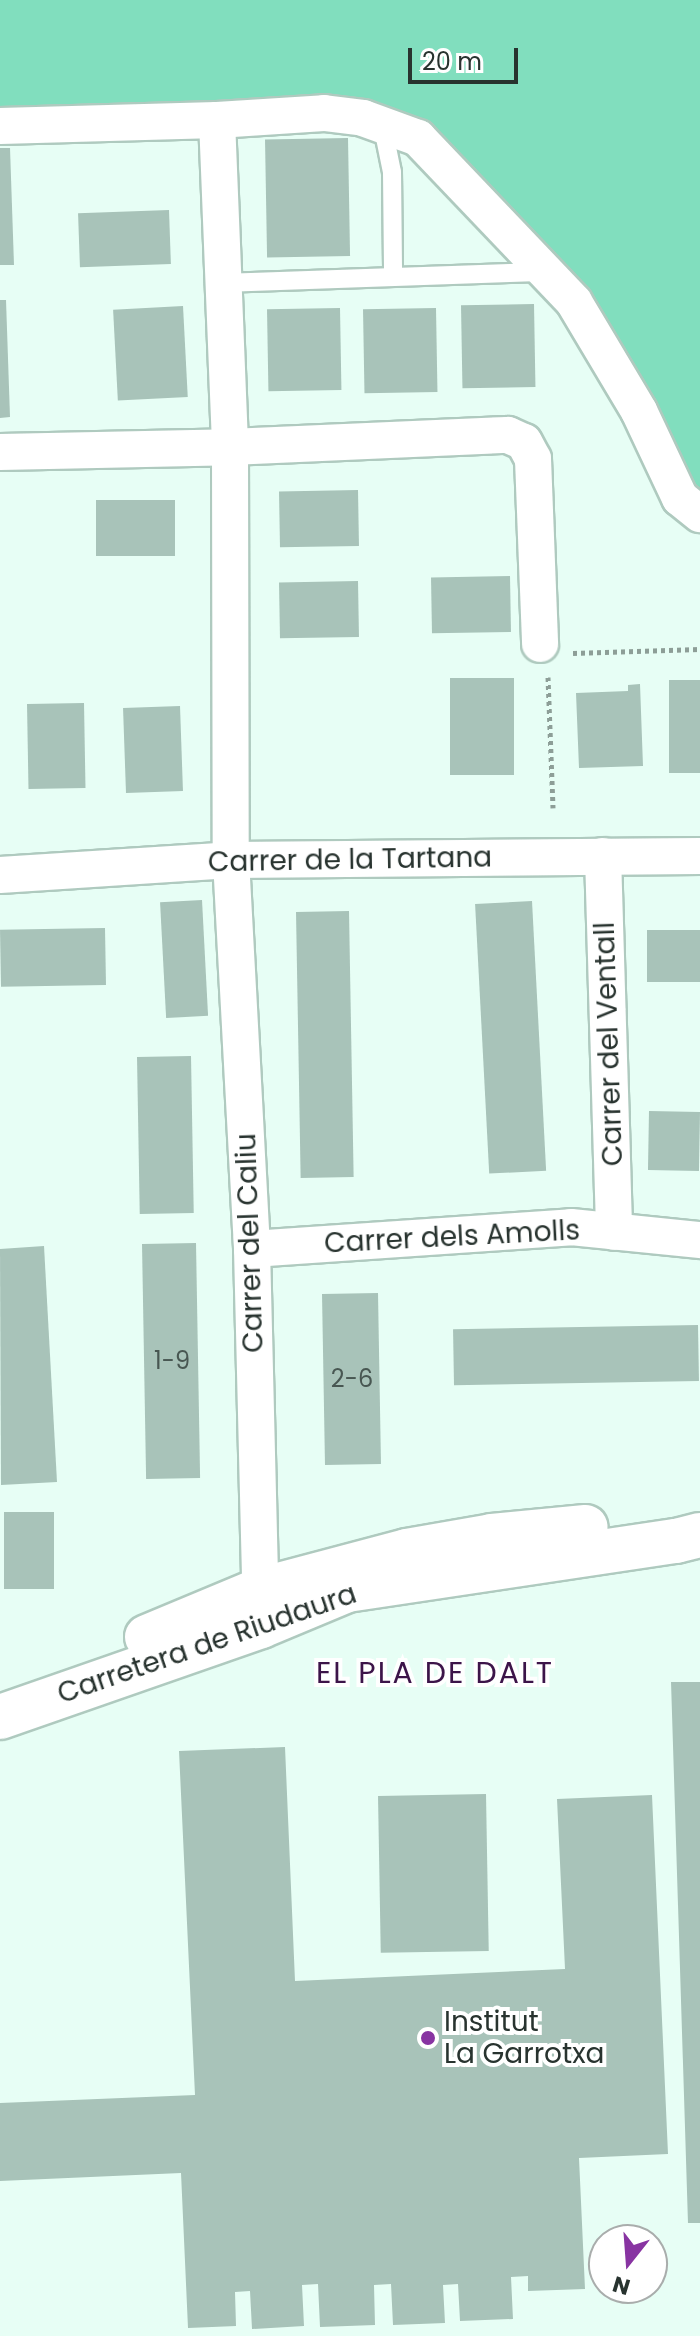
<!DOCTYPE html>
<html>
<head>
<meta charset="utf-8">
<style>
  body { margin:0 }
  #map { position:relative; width:700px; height:2336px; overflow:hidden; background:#e7fef5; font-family:Poppins,sans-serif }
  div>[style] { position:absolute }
  .green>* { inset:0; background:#81debe }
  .building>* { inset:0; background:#a8c3b9; transform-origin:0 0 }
  .path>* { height:5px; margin-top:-2.5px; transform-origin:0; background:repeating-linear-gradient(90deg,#8d9e97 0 4px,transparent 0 8px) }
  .roads { filter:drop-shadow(2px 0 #afcabf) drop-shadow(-2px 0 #afcabf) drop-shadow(0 2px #afcabf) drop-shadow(0 -2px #afcabf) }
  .lane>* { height:18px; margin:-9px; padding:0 9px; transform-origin:9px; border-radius:9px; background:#fff }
  .street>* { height:36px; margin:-18px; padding:0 18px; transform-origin:18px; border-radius:18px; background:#fff }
  .secondary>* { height:44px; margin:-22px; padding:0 22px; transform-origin:22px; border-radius:22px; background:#fff }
  .dots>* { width:22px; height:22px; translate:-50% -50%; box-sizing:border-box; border:4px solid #fff; border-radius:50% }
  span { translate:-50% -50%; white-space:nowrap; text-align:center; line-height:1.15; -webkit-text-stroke:8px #fff; paint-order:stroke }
  .number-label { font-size:24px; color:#485752 }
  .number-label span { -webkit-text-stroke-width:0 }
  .street-label { font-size:28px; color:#28332f }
  .poi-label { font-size:28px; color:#28332f }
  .left { translate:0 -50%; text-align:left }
  .neighbourhood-label { font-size:30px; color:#3c1449; letter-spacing:2px }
  .north { position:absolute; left:588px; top:2224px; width:80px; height:80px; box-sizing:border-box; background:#fff; border:2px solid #a9adac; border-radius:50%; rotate:197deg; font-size:22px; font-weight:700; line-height:32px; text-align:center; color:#28332f }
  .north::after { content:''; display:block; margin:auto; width:28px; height:36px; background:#8834a2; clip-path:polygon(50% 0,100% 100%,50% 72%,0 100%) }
  .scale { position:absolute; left:408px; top:48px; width:110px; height:36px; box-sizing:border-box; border:4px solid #28332f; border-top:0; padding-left:10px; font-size:24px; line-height:28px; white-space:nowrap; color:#28332f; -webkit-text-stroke:6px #fff; paint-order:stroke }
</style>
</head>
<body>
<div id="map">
  <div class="green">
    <div style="clip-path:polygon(0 0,700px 0,700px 504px,578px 301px,386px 119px,301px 97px,0 108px)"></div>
  </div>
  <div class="building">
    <div style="left:348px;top:138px;width:118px;height:83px;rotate:89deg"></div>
    <div style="clip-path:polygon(0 148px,10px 148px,14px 265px,0 265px)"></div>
    <div style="left:169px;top:210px;width:54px;height:91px;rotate:88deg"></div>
    <div style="clip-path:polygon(0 300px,6px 300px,10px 417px,0 418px)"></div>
    <div style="left:534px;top:304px;width:83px;height:73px;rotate:89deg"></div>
    <div style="left:183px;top:306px;width:91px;height:70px;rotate:87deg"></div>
    <div style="left:340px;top:308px;width:82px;height:73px;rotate:89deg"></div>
    <div style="left:436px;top:308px;width:84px;height:73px;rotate:89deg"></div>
    <div style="left:358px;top:490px;width:56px;height:79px;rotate:89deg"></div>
    <div style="left:96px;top:500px;width:79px;height:56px"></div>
    <div style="left:510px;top:576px;width:56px;height:79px;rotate:89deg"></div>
    <div style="left:358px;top:581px;width:56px;height:79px;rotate:89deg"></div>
    <div style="left:450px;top:678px;width:64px;height:97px"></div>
    <div style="left:669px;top:680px;width:31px;height:93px"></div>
    <div style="clip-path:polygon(640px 684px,643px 766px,579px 768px,576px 693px,628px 691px,628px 685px)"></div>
    <div style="left:84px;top:703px;width:85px;height:57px;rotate:89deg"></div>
    <div style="left:180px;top:706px;width:85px;height:57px;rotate:88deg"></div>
    <div style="left:202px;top:900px;width:116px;height:42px;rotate:87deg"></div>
    <div style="left:532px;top:901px;width:270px;height:57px;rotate:87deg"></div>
    <div style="left:349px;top:911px;width:266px;height:53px;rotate:89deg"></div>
    <div style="left:105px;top:928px;width:57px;height:105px;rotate:89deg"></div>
    <div style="left:647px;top:930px;width:53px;height:52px"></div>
    <div style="left:191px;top:1056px;width:157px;height:54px;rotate:89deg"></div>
    <div style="left:649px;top:1111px;width:51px;height:59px;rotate:1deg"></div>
    <div style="left:196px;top:1243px;width:235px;height:54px;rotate:89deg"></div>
    <div style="clip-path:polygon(44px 1246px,57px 1482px,1px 1485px,0 1249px)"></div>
    <div style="left:378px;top:1293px;width:171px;height:56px;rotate:89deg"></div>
    <div style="left:698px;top:1325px;width:56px;height:245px;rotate:89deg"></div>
    <div style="left:4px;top:1512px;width:50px;height:77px"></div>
    <div style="clip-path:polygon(671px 1682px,700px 1682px,700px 2223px,688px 2223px)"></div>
    <div style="clip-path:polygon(285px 1747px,295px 1981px,565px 1969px,557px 1799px,652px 1795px,668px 2154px,579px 2158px,585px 2289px,528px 2291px,528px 2276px,511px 2277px,513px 2319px,460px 2321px,458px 2284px,443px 2285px,445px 2323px,393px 2325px,391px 2284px,374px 2285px,375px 2325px,320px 2327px,318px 2284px,302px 2285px,304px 2326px,252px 2329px,250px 2291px,235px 2292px,236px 2326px,188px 2328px,181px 2173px,0 2181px,0 2103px,195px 2095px,179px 1751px)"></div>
    <div style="left:486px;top:1794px;width:157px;height:108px;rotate:89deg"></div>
  </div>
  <div class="path">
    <div style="left:573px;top:653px;width:127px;rotate:-1.8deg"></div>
    <div style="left:548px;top:677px;width:131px;rotate:87.8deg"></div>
  </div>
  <div class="roads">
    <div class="lane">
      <div style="left:382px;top:123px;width:50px;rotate:78.5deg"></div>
      <div style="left:392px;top:172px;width:102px;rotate:89.4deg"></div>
      <div style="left:224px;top:283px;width:320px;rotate:-2deg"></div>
    </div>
    <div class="street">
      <div style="left:217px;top:120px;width:107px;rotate:-3.7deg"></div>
      <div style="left:324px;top:113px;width:39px;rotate:7deg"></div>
      <div style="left:363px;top:118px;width:59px;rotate:20deg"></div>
      <div style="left:418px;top:138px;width:226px;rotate:46.4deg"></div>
      <div style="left:574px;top:302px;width:127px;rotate:59.2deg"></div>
      <div style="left:639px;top:411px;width:96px;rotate:64.8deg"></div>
      <div style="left:680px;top:498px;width:26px;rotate:39deg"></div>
      <div style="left:0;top:126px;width:217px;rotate:-1.6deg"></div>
      <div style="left:217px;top:120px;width:327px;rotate:87.7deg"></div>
      <div style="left:230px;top:447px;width:413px;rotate:89.9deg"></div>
      <div style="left:231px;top:860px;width:390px;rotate:86.9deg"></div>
      <div style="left:252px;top:1249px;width:368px;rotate:88.6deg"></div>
      <div style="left:0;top:452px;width:230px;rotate:-1.2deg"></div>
      <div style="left:230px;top:447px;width:278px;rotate:-2.5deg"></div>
      <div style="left:508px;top:435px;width:17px;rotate:24deg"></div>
      <div style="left:524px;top:442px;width:19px;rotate:62deg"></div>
      <div style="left:533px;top:459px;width:185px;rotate:87.8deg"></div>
      <div style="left:603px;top:856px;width:376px;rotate:88.3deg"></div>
      <div style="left:0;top:875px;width:231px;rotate:-3.7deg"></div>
      <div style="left:231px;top:860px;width:469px;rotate:-0.5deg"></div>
      <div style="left:252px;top:1249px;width:320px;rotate:-3.9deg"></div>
      <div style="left:571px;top:1227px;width:130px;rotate:5.8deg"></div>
    </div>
    <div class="secondary">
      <div style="left:147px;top:1637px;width:122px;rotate:-22.6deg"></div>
      <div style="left:260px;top:1590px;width:152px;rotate:-14.9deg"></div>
      <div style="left:407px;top:1551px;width:86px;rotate:-10deg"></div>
      <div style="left:492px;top:1536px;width:94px;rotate:-5.5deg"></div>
      <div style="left:0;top:1717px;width:276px;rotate:-19.2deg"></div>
      <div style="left:261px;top:1626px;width:93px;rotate:-22.7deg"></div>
      <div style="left:347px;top:1590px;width:333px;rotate:-8.5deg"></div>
      <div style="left:676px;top:1541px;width:25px;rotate:-14deg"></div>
    </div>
  </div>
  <div class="dots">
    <div style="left:428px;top:2038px;background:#8834a2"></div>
  </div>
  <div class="number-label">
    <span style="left:172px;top:1361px">1-9</span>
    <span style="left:352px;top:1379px">2-6</span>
  </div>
  <div class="street-label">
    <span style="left:350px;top:860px;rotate:-1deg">Carrer de la Tartana</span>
    <span style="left:609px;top:1044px;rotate:-92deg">Carrer del Ventall</span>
    <span style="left:452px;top:1237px;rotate:-3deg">Carrer dels Amolls</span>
    <span style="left:250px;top:1243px;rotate:-92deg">Carrer del Caliu</span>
    <span style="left:207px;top:1644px;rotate:-19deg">Carretera de Riudaura</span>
  </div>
  <div class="poi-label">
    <span class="left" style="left:444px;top:2038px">Institut<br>La Garrotxa</span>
  </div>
  <div class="neighbourhood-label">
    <span style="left:435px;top:1673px">EL PLA DE DALT</span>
  </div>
  <div class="north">N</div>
  <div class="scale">20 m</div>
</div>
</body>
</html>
